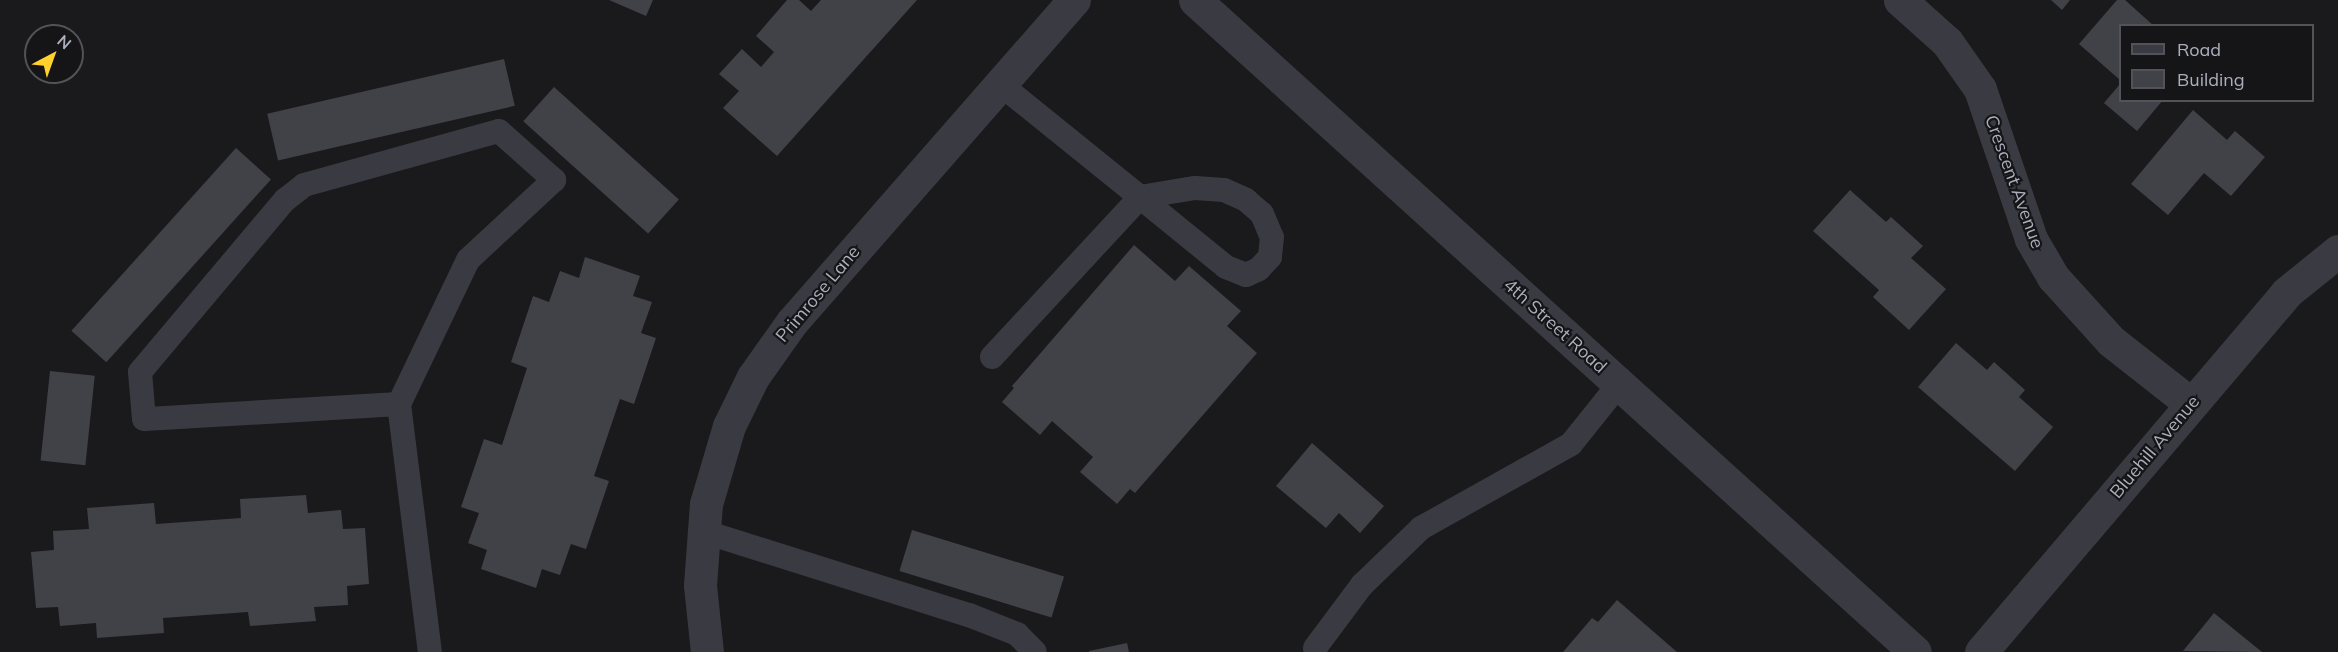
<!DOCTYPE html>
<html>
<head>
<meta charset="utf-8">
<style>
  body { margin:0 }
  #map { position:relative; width:2338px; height:652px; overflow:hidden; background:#1a1a1c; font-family:Mulish,sans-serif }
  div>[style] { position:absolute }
  .building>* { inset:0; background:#414247; transform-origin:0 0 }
  .service>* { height:24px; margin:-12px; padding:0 12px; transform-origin:12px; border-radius:12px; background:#3a3b42 }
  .minor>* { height:33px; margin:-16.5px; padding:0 16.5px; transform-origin:16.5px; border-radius:16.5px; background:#3a3b42 }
  .tertiary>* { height:33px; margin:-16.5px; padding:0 16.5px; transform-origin:16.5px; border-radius:16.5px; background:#3a3b42 }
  span { translate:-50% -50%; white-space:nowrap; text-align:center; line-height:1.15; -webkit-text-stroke:4.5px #151517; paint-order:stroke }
  .street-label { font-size:18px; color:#abafbd }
  .legend { position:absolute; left:2119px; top:24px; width:195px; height:78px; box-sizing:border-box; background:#151517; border:2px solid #515359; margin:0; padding:8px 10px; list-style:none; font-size:18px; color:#abafbd }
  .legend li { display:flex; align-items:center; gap:12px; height:30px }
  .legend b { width:30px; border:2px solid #515359 }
  .north { position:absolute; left:24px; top:24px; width:60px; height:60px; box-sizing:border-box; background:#151517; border:2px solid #515359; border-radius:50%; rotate:41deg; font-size:16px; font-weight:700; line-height:24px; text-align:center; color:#abafbd }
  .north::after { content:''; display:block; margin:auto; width:21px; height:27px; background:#ffd12f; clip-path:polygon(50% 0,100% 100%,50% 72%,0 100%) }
</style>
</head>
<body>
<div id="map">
  <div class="building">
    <div style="clip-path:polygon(609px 0,653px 0,646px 16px)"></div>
    <div style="clip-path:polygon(787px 0,799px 0,811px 11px,821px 0,917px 0,777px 156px,723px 108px,739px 91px,719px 74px,742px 49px,761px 67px,774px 52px,756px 36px)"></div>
    <div style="clip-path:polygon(2051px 0,2070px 0,2062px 10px)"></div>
    <div style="clip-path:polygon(2117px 0,2125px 0,2154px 26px,2120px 26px,2120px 80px,2079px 44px)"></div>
    <div style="left:504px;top:59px;width:48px;height:243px;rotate:77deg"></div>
    <div style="clip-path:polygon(2120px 84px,2120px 100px,2163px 100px,2137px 131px,2104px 103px)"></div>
    <div style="left:554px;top:87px;width:168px;height:46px;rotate:42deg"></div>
    <div style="clip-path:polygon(2193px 110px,2227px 140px,2235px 131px,2265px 157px,2231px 196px,2204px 173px,2168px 215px,2131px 184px)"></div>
    <div style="left:236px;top:148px;width:47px;height:246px;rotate:42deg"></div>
    <div style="clip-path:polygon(1850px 190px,1886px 222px,1891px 217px,1923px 246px,1911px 258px,1946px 289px,1909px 330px,1873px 297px,1879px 290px,1813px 231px)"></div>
    <div style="clip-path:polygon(1134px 245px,1175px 281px,1189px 266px,1241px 311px,1227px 326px,1257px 353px,1135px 493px,1130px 489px,1117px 504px,1080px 472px,1093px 457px,1052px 421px,1040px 435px,1002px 402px,1014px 388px,1012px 386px)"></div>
    <div style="clip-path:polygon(585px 257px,640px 276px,633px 296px,652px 302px,641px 333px,656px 338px,634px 404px,620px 399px,594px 476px,609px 481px,586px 549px,571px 544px,560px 575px,542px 569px,536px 588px,481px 569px,487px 550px,468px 543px,479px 513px,461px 507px,484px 439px,502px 445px,527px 368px,511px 362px,533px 296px,549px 302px,560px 271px,579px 278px)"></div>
    <div style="clip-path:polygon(1956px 343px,1987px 370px,1994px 362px,2025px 390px,2019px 397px,2053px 427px,2015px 471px,1918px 387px)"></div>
    <div style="left:50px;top:371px;width:45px;height:90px;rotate:6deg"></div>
    <div style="clip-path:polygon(1312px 443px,1384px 506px,1360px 533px,1339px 513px,1326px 528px,1276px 486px)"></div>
    <div style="clip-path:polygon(306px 495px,308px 513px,341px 510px,343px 529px,365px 528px,369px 584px,347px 586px,348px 605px,314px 607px,316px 621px,250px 626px,248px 612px,163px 618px,164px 633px,97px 638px,96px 623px,60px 626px,58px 607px,36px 608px,31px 552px,54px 550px,53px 531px,89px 529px,87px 508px,154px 503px,156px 524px,241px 518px,240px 499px)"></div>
    <div style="left:912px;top:530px;width:159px;height:43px;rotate:17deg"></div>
    <div style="clip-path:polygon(1617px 600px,1677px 652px,1563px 652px,1592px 618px,1598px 622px)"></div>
    <div style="clip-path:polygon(2214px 613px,2262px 652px,2183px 651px)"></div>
    <div style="clip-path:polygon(1127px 643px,1129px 652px,1089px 652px,1089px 651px)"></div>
  </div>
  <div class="service">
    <div style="left:992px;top:357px;width:218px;rotate:-47.2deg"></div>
    <div style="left:1140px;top:197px;width:56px;rotate:-9.3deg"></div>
    <div style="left:1195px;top:188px;width:29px;rotate:4deg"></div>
    <div style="left:1224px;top:190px;width:24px;rotate:24deg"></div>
    <div style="left:1246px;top:200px;width:21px;rotate:41deg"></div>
    <div style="left:1262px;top:214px;width:25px;rotate:67deg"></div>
    <div style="left:1272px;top:237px;width:20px;rotate:96deg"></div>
    <div style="left:1270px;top:257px;width:16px;rotate:133deg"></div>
    <div style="left:1259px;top:269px;width:14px;rotate:155deg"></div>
    <div style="left:1246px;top:275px;width:22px;rotate:-158deg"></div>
    <div style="left:1226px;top:267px;width:111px;rotate:-140.9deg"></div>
    <div style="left:1140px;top:197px;width:180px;rotate:-141.1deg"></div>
    <div style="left:399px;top:404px;width:255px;rotate:176.6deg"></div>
    <div style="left:144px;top:419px;width:47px;rotate:-94.9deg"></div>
    <div style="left:140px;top:372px;width:225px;rotate:-49.9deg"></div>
    <div style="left:285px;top:200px;width:24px;rotate:-38deg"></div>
    <div style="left:304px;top:185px;width:202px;rotate:-15.5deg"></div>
    <div style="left:499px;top:131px;width:74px;rotate:41.7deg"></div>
    <div style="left:554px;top:180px;width:117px;rotate:137.1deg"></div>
    <div style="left:468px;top:260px;width:160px;rotate:115.6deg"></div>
    <div style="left:399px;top:404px;width:250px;rotate:82.9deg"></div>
    <div style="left:702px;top:531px;width:280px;rotate:17.5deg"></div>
    <div style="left:969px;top:615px;width:52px;rotate:21.6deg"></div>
    <div style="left:1017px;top:634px;width:25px;rotate:45deg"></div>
    <div style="left:1315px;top:648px;width:79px;rotate:-53.3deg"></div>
    <div style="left:1362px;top:585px;width:82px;rotate:-44deg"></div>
    <div style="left:1421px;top:528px;width:172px;rotate:-29.2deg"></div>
    <div style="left:1571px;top:444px;width:77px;rotate:-51.3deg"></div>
  </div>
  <div class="minor">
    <div style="left:1900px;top:0;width:63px;rotate:41.8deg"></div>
    <div style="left:1947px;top:42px;width:57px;rotate:54.9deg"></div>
    <div style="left:1980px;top:89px;width:158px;rotate:71.2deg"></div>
    <div style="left:2031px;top:239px;width:44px;rotate:59.9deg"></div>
    <div style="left:2053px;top:277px;width:86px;rotate:47.8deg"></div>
    <div style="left:2111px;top:341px;width:102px;rotate:38.2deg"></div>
    <div style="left:707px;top:652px;width:67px;rotate:-96deg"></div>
    <div style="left:700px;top:585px;width:81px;rotate:-85.8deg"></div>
    <div style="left:706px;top:504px;width:81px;rotate:-73.6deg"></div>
    <div style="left:729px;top:426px;width:55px;rotate:-63.9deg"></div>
    <div style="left:753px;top:377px;width:67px;rotate:-54.7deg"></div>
    <div style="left:792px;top:322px;width:428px;rotate:-48.8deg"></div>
    <div style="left:1981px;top:652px;width:471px;rotate:-49.6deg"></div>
    <div style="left:2286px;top:293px;width:67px;rotate:-38.9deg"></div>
  </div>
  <div class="tertiary">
    <div style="left:1195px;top:0;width:971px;rotate:42.16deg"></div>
  </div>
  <div class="street-label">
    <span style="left:2014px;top:182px;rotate:70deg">Crescent Avenue</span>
    <span style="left:818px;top:294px;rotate:-50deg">Primrose Lane</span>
    <span style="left:1555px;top:326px;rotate:42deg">4th Street Road</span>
    <span style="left:2155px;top:447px;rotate:-50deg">Bluehill Avenue</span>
  </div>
  <ul class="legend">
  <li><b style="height:8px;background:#3a3b42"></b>Road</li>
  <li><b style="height:16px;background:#414247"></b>Building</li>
  </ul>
  <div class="north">N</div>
</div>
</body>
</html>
